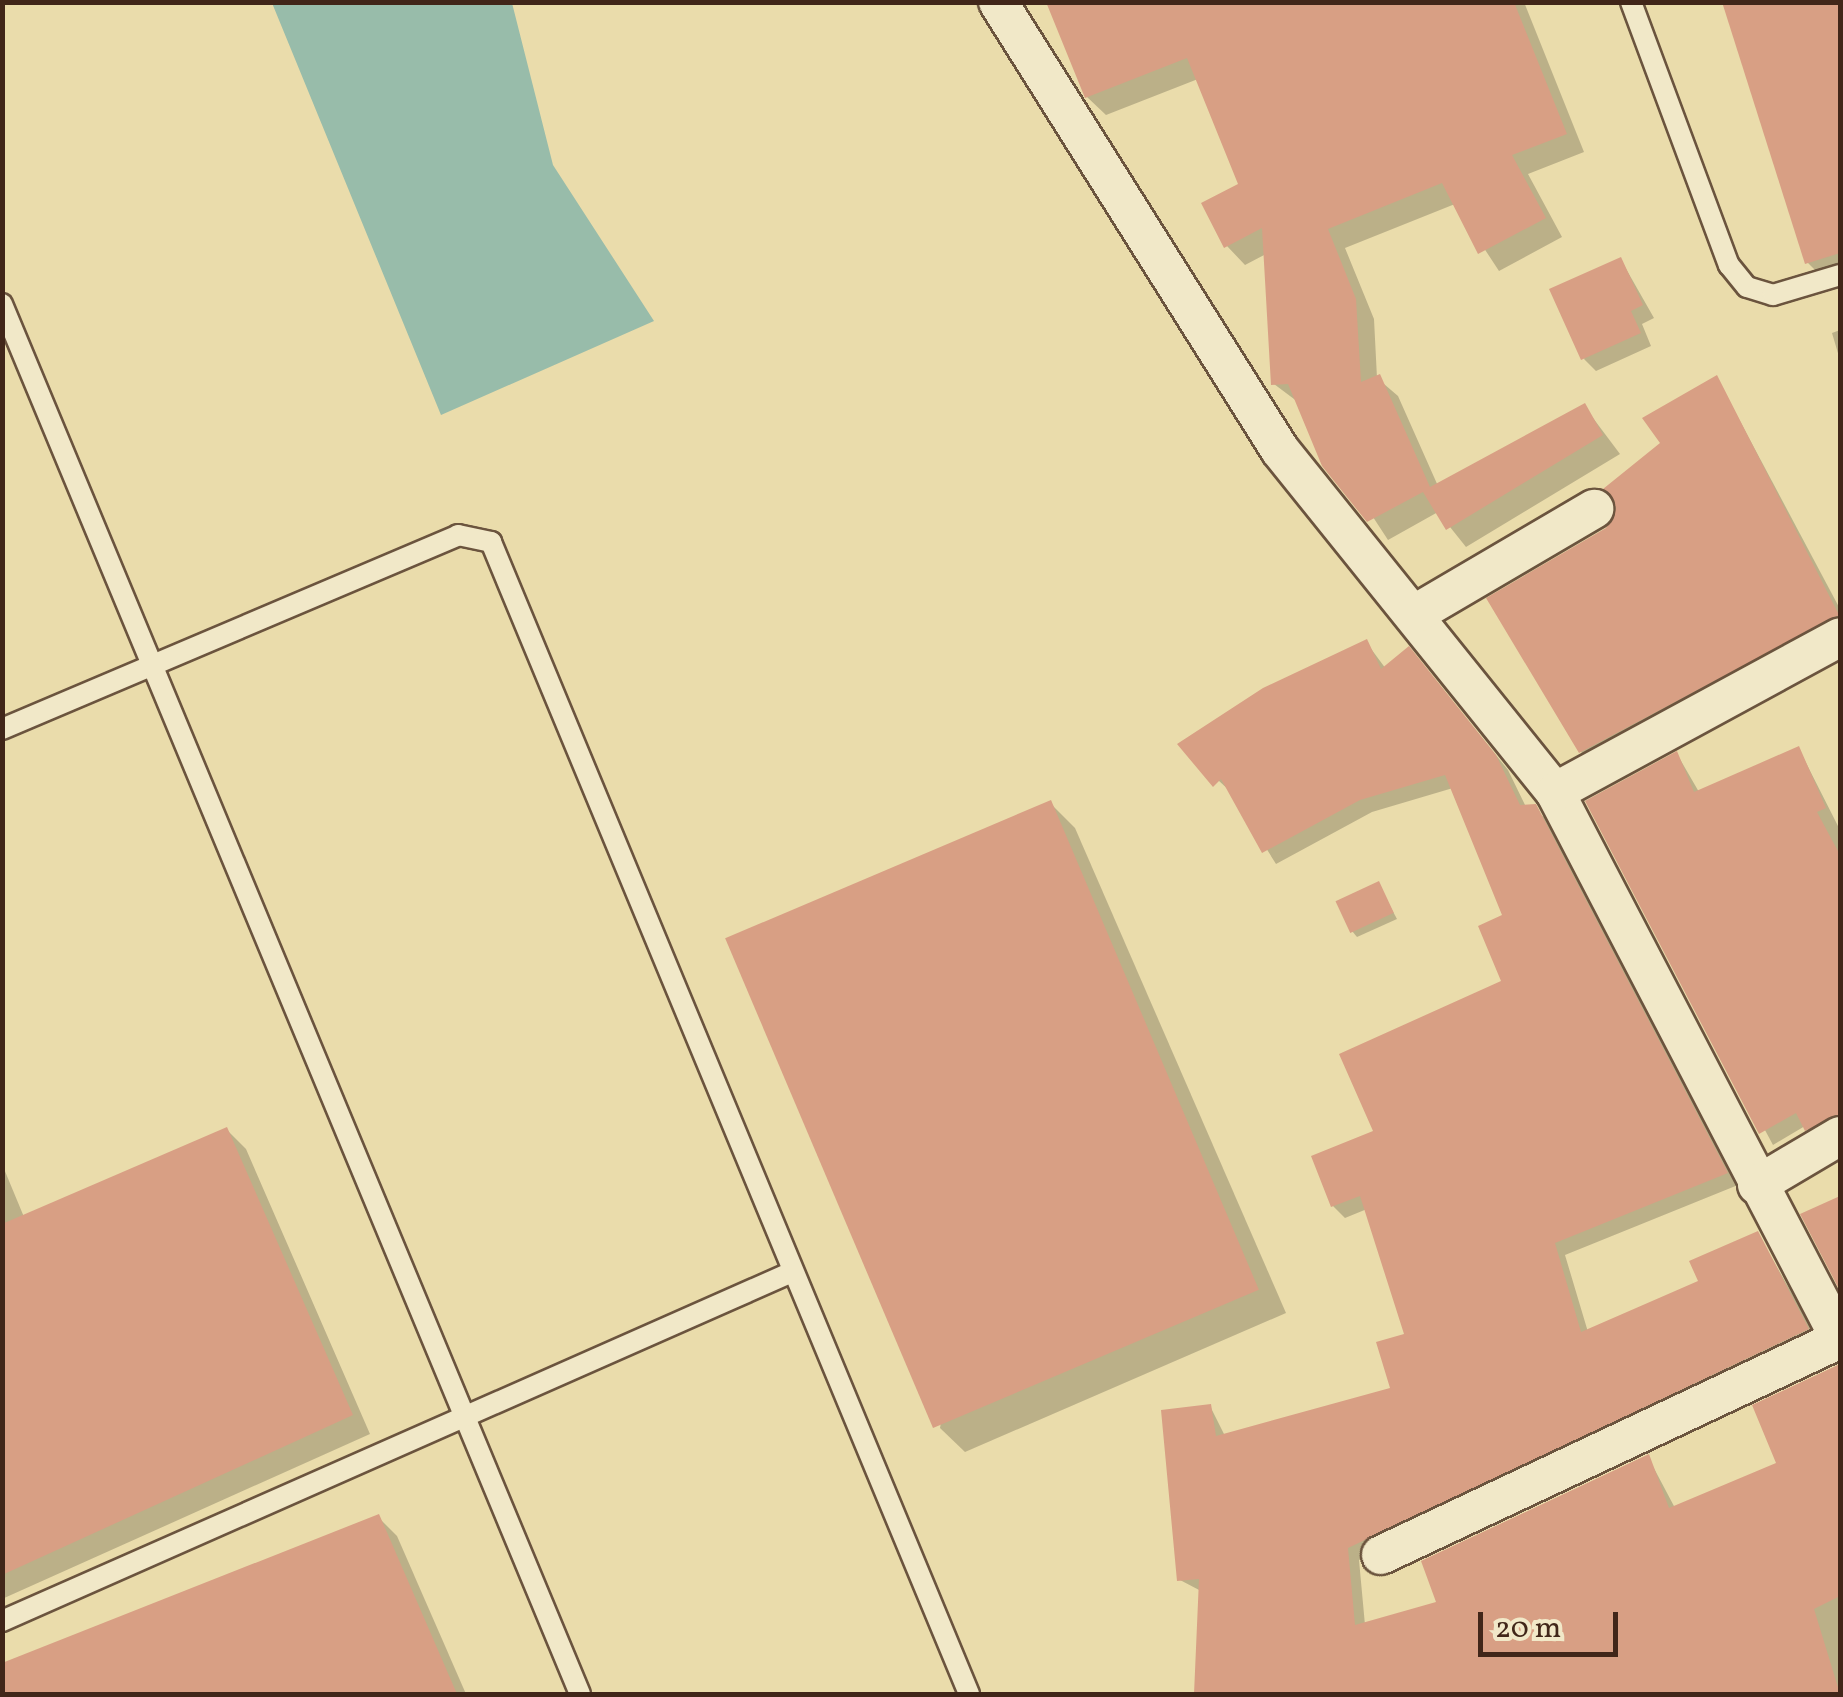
<!DOCTYPE html>
<html>
<head>
<meta charset="utf-8">
<style>
  body { margin:0 }
  #map { position:relative; width:1843px; height:1697px; overflow:hidden; background:#eadcab; font-family:Vollkorn,serif }
  div>[style] { position:absolute }
  .water>* { inset:0; background:#98bcaa }
  .shadow>* { inset:0; background:#0003 }
  .building>* { inset:0; background:#d89f84; transform-origin:0 0 }
  .roads { filter:drop-shadow(2px 0 #6b543e) drop-shadow(-2px 0 #6b543e) drop-shadow(0 2px #6b543e) drop-shadow(0 -2px #6b543e) }
  .service>* { height:20px; margin:-10px; padding:0 10px; transform-origin:10px; border-radius:10px; background:#f1e8c8 }
  .minor>* { height:38px; margin:-19px; padding:0 19px; transform-origin:19px; border-radius:19px; background:#f1e8c8 }
  span { translate:-50% -50%; white-space:nowrap; text-align:center; line-height:1.15; -webkit-text-stroke:9px #f1e8c8; paint-order:stroke }
  .frame { position:absolute; inset:0; border:5px solid #412619; pointer-events:none }
  .scale { position:absolute; left:1478px; top:1612px; width:140px; height:45px; box-sizing:border-box; border:5px solid #412619; border-top:0; padding-left:12px; font-size:30px; line-height:35px; white-space:nowrap; color:#412619; -webkit-text-stroke:8px #f1e8c8; paint-order:stroke }
</style>
</head>
<body>
<div id="map">
  <div class="water">
    <div style="clip-path:polygon(272px 3px,512px 3px,553px 165px,654px 321px,441px 415px)"></div>
  </div>
  <div class="shadow">
    <div style="clip-path:polygon(1048px 2px,1524px 2px,1584px 152px,1528px 174px,1562px 237px,1499px 271px,1455px 204px,1345px 248px,1374px 319px,1377px 378px,1398px 396px,1438px 486px,1584px 406px,1620px 454px,1466px 547px,1438px 512px,1388px 540px,1298px 402px,1274px 384px,1266px 254px,1245px 265px,1227px 246px,1241px 185px,1198px 79px,1106px 115px,1087px 97px)"></div>
    <div style="clip-path:polygon(1726px 2px,1840px 2px,1840px 280px,1829px 284px,1808px 263px)"></div>
    <div style="clip-path:polygon(1621px 260px,1654px 318px,1642px 324px,1651px 346px,1596px 371px,1584px 359px)"></div>
    <div style="clip-path:polygon(1840px 330px,1840px 360px,1832px 333px)"></div>
    <div style="clip-path:polygon(1717px 378px,1840px 609px,1840px 634px,1594px 765px,1581px 752px,1616px 498px)"></div>
    <div style="clip-path:polygon(1366px 642px,1386px 669px,1421px 662px,1508px 770px,1526px 807px,1548px 819px,1738px 1185px,1565px 1255px,1588px 1332px,1701px 1283px,1758px 1234px,1819px 1341px,1359px 1560px,1365px 1625px,1439px 1604px,1648px 1457px,1675px 1508px,1779px 1464px,1756px 1406px,1840px 1366px,1840px 1694px,1199px 1694px,1201px 1591px,1180px 1580px,1210px 1406px,1225px 1436px,1393px 1389px,1407px 1335px,1367px 1209px,1345px 1218px,1333px 1206px,1376px 1132px,1505px 982px,1506px 917px,1453px 788px,1372px 812px,1276px 864px,1231px 792px,1180px 745px)"></div>
    <div style="clip-path:polygon(1799px 749px,1840px 830px,1840px 1130px,1819px 1141px,1805px 1126px,1773px 1145px,1589px 802px,1677px 754px,1699px 792px)"></div>
    <div style="clip-path:polygon(1050px 803px,1075px 828px,1286px 1313px,965px 1452px,940px 1428px)"></div>
    <div style="clip-path:polygon(1378px 884px,1397px 919px,1357px 937px,1352px 931px)"></div>
    <div style="clip-path:polygon(227px 1130px,246px 1149px,370px 1434px,2px 1599px,2px 1164px,24px 1217px)"></div>
    <div style="clip-path:polygon(378px 1517px,397px 1536px,466px 1694px,2px 1694px,2px 1667px)"></div>
  </div>
  <div class="building">
    <div style="clip-path:polygon(1046px 2px,1514px 2px,1567px 134px,1512px 155px,1546px 218px,1478px 254px,1442px 183px,1328px 229px,1356px 299px,1361px 382px,1380px 374px,1430px 487px,1585px 403px,1603px 435px,1446px 530px,1423px 492px,1367px 522px,1322px 466px,1288px 384px,1271px 385px,1262px 228px,1224px 248px,1201px 203px,1238px 184px,1187px 58px,1085px 98px)"></div>
    <div style="clip-path:polygon(1722px 2px,1840px 2px,1840px 253px,1805px 264px)"></div>
    <div style="clip-path:polygon(1621px 257px,1643px 305px,1631px 311px,1641px 333px,1581px 360px,1549px 289px)"></div>
    <div style="clip-path:polygon(1717px 375px,1839px 615px,1579px 753px,1486px 598px,1606px 528px,1616px 508px,1603px 489px,1660px 443px,1642px 418px)"></div>
    <div style="clip-path:polygon(1367px 639px,1381px 669px,1409px 646px,1496px 755px,1520px 805px,1536px 804px,1728px 1173px,1555px 1243px,1581px 1332px,1698px 1281px,1689px 1261px,1758px 1231px,1809px 1329px,1348px 1548px,1355px 1625px,1436px 1602px,1421px 1561px,1649px 1454px,1669px 1508px,1776px 1463px,1752px 1405px,1840px 1364px,1840px 1596px,1814px 1609px,1840px 1694px,1194px 1694px,1199px 1579px,1177px 1581px,1161px 1410px,1211px 1404px,1216px 1436px,1390px 1388px,1376px 1342px,1404px 1334px,1360px 1196px,1331px 1207px,1311px 1156px,1373px 1131px,1339px 1054px,1501px 981px,1478px 926px,1502px 915px,1445px 775px,1360px 800px,1262px 853px,1221px 779px,1213px 787px,1177px 744px,1263px 688px)"></div>
    <div style="clip-path:polygon(1799px 746px,1826px 808px,1817px 812px,1840px 855px,1840px 1114px,1805px 1131px,1796px 1113px,1759px 1134px,1585px 801px,1677px 751px,1694px 792px)"></div>
    <div style="left:1051px;top:800px;width:532px;height:354px;rotate:67deg"></div>
    <div style="left:1379px;top:881px;width:35px;height:48px;rotate:65deg"></div>
    <div style="clip-path:polygon(227px 1127px,353px 1415px,2px 1575px,2px 1224px)"></div>
    <div style="clip-path:polygon(1840px 1196px,1840px 1291px,1800px 1214px)"></div>
    <div style="clip-path:polygon(379px 1514px,457px 1694px,2px 1694px,2px 1663px)"></div>
  </div>
  <div class="roads">
    <div class="service">
      <div style="left:1631px;top:2px;width:281px;rotate:69.6deg"></div>
      <div style="left:1729px;top:265px;width:28px;rotate:51deg"></div>
      <div style="left:1747px;top:287px;width:27px;rotate:17deg"></div>
      <div style="left:1773px;top:295px;width:70px;rotate:-16.6deg"></div>
      <div style="left:2px;top:304px;width:1505px;rotate:67.42deg"></div>
      <div style="left:2px;top:729px;width:496px;rotate:-23deg"></div>
      <div style="left:458px;top:535px;width:34px;rotate:12deg"></div>
      <div style="left:491px;top:542px;width:1247px;rotate:67.46deg"></div>
      <div style="left:2px;top:1621px;width:864px;rotate:-23.83deg"></div>
    </div>
    <div class="minor">
      <div style="left:998px;top:2px;width:529px;rotate:57.81deg"></div>
      <div style="left:1280px;top:450px;width:439px;rotate:51.2deg"></div>
      <div style="left:1555px;top:792px;width:617px;rotate:62.48deg"></div>
      <div style="left:1415px;top:614px;width:208px;rotate:-30.4deg"></div>
      <div style="left:1555px;top:792px;width:324px;rotate:-28.5deg"></div>
      <div style="left:1757px;top:1185px;width:96px;rotate:-30.6deg"></div>
      <div style="left:1381px;top:1555px;width:507px;rotate:-25.2deg"></div>
    </div>
  </div>
  <div class="frame"></div>
  <div class="scale">20 m</div>
</div>
</body>
</html>
